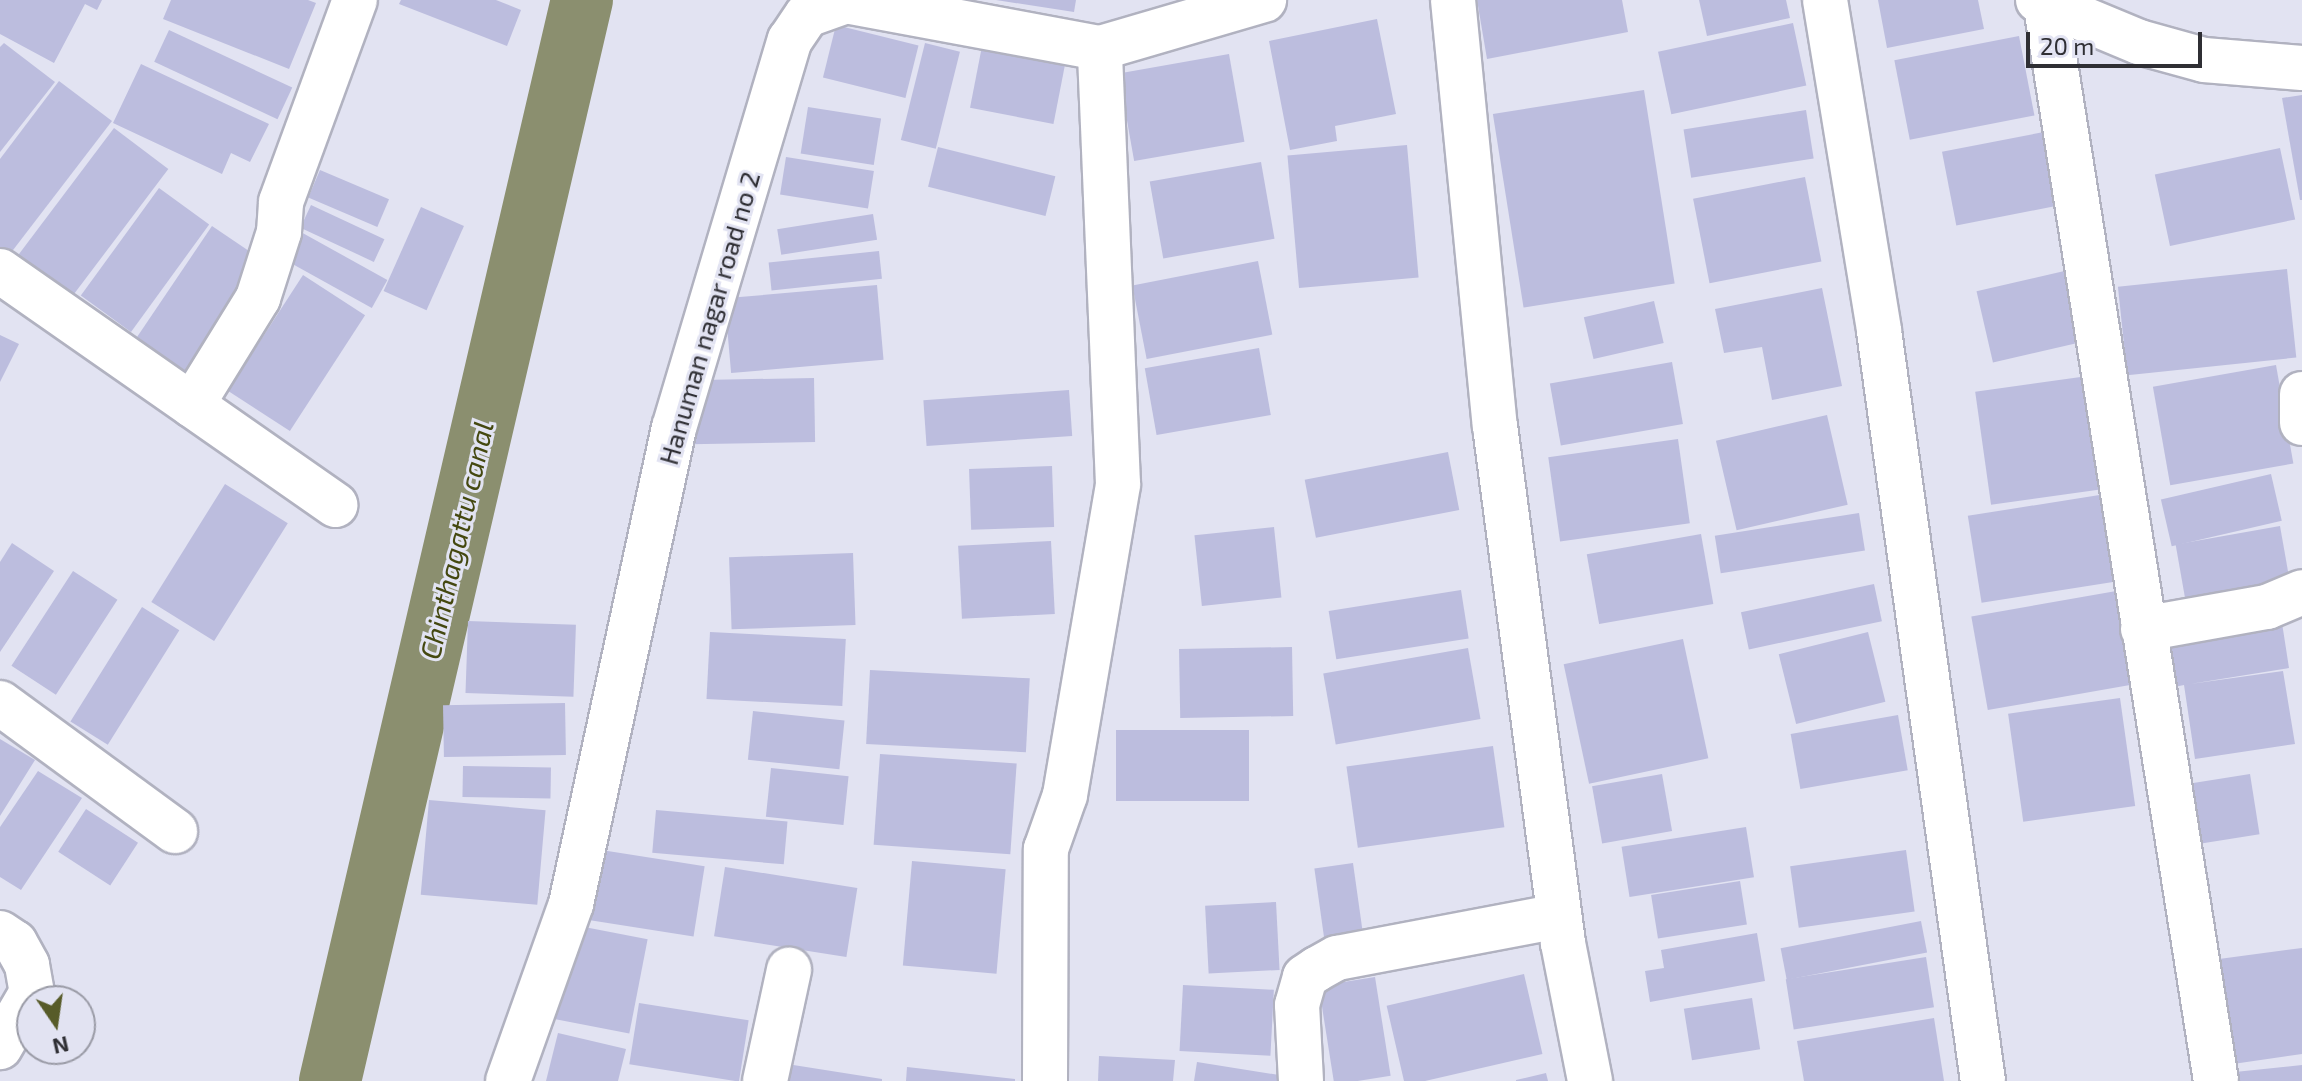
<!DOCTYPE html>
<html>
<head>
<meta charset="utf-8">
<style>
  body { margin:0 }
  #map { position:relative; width:2302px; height:1081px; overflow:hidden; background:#e2e3f2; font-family:"Exo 2",sans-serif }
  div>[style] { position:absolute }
  .canal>* { height:62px; margin:-31px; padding:0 31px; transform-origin:31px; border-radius:31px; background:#8b8f6f }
  .building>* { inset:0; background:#bcbdde; transform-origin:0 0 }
  .roads { filter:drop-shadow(2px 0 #b1b2c0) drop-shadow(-2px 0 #b1b2c0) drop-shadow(0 2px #b1b2c0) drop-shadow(0 -2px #b1b2c0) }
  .minor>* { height:44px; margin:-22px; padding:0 22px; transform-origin:22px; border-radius:22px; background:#fff }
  span { translate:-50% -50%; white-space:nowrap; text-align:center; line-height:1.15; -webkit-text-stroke:6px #e2e3f2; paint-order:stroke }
  .street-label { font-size:26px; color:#2f2f34 }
  .water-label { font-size:28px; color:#444810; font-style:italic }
  .north { position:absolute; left:16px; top:985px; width:80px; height:80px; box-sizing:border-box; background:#e2e3f2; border:2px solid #9a9ba6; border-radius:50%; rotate:167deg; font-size:22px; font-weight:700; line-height:32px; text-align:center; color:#2f2f34 }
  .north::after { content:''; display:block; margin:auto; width:28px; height:36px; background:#575b29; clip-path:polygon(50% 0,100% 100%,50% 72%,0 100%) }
  .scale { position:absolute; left:2026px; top:32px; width:176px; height:36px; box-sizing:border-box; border:4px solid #2f2f34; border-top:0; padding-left:10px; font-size:24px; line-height:28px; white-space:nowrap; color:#2f2f34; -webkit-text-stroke:6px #e2e3f2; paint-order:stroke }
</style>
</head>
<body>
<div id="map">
  <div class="canal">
    <div style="left:330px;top:1081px;width:1110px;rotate:-76.88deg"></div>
  </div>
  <div class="building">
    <div style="clip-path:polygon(0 0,102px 0,97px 10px,85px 4px,54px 63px,0 34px)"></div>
    <div style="clip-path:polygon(171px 0,308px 0,316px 3px,289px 69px,163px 19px)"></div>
    <div style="clip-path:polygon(401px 0,496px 0,521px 10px,507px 46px,399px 4px)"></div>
    <div style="clip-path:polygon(996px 0,1076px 0,1074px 12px)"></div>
    <div style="clip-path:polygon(1477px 0,1622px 0,1628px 32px,1487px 59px)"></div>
    <div style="clip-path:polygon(1699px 0,1786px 0,1790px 18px,1707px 36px)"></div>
    <div style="clip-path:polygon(1878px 0,1978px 0,1984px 29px,1887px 48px)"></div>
    <div style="clip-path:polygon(1377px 19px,1396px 114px,1335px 126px,1337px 141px,1290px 150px,1269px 41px)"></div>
    <div style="left:1793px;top:23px;width:64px;height:138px;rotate:78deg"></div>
    <div style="left:836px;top:25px;width:85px;height:54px;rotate:14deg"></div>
    <div style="left:169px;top:30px;width:136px;height:35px;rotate:25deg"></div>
    <div style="left:2019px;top:36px;width:81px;height:127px;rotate:79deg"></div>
    <div style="left:983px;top:41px;width:85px;height:68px;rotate:11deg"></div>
    <div style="clip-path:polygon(4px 43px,55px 82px,0 152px,0 47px)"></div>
    <div style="left:925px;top:43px;width:36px;height:100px;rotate:14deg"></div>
    <div style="left:1229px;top:54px;width:89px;height:112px;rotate:80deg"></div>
    <div style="clip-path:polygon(141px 64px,269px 124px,250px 162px,231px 153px,222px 174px,113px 123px)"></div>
    <div style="clip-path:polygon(59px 81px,112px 121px,10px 254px,0 247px,0 159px)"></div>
    <div style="left:1644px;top:90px;width:196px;height:153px;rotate:81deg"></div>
    <div style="clip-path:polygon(2302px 95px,2302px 200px,2300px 200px,2282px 98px)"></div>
    <div style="left:808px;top:107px;width:74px;height:47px;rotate:9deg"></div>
    <div style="left:1806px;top:110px;width:49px;height:124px;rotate:81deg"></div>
    <div style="left:114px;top:128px;width:68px;height:163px;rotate:37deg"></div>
    <div style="left:2049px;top:131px;width:75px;height:109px;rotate:79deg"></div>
    <div style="left:1407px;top:145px;width:133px;height:120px;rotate:85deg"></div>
    <div style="left:938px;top:147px;width:121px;height:41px;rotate:14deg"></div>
    <div style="left:2280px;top:148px;width:73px;height:128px;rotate:78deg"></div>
    <div style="left:786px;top:157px;width:89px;height:38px;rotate:9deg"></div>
    <div style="left:1261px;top:162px;width:78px;height:113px;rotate:80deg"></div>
    <div style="left:320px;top:170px;width:75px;height:30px;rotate:23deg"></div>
    <div style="left:1805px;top:177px;width:86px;height:114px;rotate:79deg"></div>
    <div style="left:159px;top:188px;width:62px;height:133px;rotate:36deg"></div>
    <div style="left:311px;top:205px;width:81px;height:25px;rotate:25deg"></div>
    <div style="left:421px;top:207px;width:47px;height:92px;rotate:24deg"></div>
    <div style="left:873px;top:214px;width:26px;height:97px;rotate:81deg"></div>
    <div style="left:212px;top:226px;width:62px;height:147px;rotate:34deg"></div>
    <div style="left:299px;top:231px;width:101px;height:32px;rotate:29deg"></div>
    <div style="left:879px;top:251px;width:28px;height:111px;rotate:84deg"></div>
    <div style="left:1258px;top:261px;width:75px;height:128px;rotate:79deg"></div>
    <div style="left:2073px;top:269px;width:73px;height:99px;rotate:77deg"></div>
    <div style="left:2287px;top:269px;width:89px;height:170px;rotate:84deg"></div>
    <div style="left:303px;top:275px;width:74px;height:138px;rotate:33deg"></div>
    <div style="left:877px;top:285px;width:75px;height:153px;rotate:85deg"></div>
    <div style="clip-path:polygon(1822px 288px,1842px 386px,1772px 400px,1762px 347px,1724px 353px,1715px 309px)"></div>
    <div style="left:1654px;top:301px;width:43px;height:72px;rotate:77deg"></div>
    <div style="clip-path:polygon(0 335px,19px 344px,0 382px)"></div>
    <div style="left:1259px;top:348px;width:68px;height:116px;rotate:80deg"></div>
    <div style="left:1672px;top:362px;width:63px;height:124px;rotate:80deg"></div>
    <div style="left:2276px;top:365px;width:100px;height:125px;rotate:80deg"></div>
    <div style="left:2095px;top:375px;width:114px;height:121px;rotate:82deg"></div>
    <div style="left:814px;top:378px;width:64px;height:125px;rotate:89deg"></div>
    <div style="left:1069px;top:390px;width:46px;height:146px;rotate:86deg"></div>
    <div style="left:1827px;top:415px;width:92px;height:114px;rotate:77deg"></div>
    <div style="left:1678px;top:439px;width:85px;height:131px;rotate:82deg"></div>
    <div style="left:1448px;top:452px;width:59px;height:146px;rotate:79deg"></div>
    <div style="left:1052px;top:466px;width:61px;height:83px;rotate:88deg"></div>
    <div style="left:2271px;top:474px;width:48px;height:113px;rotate:77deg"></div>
    <div style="left:225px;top:484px;width:74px;height:139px;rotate:32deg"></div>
    <div style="left:2112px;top:493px;width:88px;height:146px;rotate:81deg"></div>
    <div style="left:1859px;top:513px;width:38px;height:146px;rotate:81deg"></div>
    <div style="left:2280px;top:526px;width:61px;height:106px;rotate:80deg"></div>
    <div style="left:1274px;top:527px;width:71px;height:80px;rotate:84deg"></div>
    <div style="left:1701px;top:534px;width:71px;height:116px;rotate:80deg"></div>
    <div style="left:1051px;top:541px;width:73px;height:93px;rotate:87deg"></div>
    <div style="clip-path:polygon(12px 543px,54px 571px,0 652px,0 562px)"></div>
    <div style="left:853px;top:553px;width:72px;height:124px;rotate:88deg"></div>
    <div style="left:73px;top:571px;width:53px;height:113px;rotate:33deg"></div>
    <div style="left:1874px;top:584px;width:38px;height:136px;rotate:78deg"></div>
    <div style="left:1461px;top:590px;width:49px;height:134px;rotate:81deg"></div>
    <div style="left:2122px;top:590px;width:95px;height:153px;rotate:80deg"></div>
    <div style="left:142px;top:607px;width:44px;height:135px;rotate:32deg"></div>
    <div style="clip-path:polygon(2280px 610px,2289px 668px,2190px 684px,2283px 671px,2295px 744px,2195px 759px,2184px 685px,2169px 688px,2159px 630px)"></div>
    <div style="left:468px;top:621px;width:108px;height:72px;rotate:2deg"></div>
    <div style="left:710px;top:632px;width:136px;height:67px;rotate:3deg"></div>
    <div style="left:1868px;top:632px;width:72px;height:92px;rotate:76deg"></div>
    <div style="left:1683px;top:639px;width:122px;height:122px;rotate:78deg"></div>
    <div style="left:1292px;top:647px;width:69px;height:113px;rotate:89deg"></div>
    <div style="left:1468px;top:648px;width:72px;height:147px;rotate:80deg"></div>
    <div style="left:870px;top:670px;width:160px;height:74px;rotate:3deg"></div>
    <div style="left:2120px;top:698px;width:109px;height:113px;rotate:82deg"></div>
    <div style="left:565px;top:703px;width:52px;height:122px;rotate:89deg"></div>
    <div style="left:753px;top:711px;width:92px;height:49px;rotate:6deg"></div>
    <div style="left:1898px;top:715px;width:56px;height:109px;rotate:80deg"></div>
    <div style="left:1116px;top:730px;width:133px;height:71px"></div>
    <div style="clip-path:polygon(0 739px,35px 760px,0 816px)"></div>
    <div style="left:1493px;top:746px;width:82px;height:148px;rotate:82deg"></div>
    <div style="left:880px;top:754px;width:137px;height:91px;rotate:4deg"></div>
    <div style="left:463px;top:766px;width:88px;height:31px;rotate:1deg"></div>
    <div style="left:771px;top:768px;width:78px;height:49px;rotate:6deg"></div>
    <div style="clip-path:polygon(38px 771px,82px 798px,21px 890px,0 877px,0 827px)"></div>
    <div style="left:1662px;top:774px;width:58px;height:71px;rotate:80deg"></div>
    <div style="left:2250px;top:774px;width:61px;height:75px;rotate:81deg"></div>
    <div style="left:429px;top:800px;width:117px;height:95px;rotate:5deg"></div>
    <div style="left:86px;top:809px;width:62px;height:51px;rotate:33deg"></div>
    <div style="left:656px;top:810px;width:132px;height:43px;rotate:5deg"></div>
    <div style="left:1746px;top:827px;width:51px;height:126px;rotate:81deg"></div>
    <div style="left:595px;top:849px;width:111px;height:71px;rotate:9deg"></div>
    <div style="left:1906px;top:850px;width:62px;height:117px;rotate:82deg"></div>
    <div style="left:912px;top:861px;width:94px;height:105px;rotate:5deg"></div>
    <div style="left:1353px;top:863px;width:80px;height:39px;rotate:82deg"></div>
    <div style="left:725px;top:867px;width:134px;height:70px;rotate:9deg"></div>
    <div style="left:1740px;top:881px;width:44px;height:90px;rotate:81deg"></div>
    <div style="left:1276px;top:902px;width:68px;height:71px;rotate:87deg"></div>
    <div style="left:1921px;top:921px;width:32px;height:143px;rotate:79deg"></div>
    <div style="left:574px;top:925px;width:75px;height:96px;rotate:11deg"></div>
    <div style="clip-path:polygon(1757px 933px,1765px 981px,1650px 1002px,1645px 971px,1664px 968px,1661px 950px)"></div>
    <div style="clip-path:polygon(2302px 948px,2302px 1054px,2233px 1064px,2219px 959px)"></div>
    <div style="left:1926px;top:957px;width:51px;height:142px;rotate:81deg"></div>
    <div style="left:1524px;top:974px;width:82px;height:141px;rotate:77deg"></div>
    <div style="left:1375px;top:977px;width:100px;height:57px;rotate:81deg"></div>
    <div style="left:1183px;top:985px;width:91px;height:66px;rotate:3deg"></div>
    <div style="left:1752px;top:998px;width:52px;height:69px;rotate:81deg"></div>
    <div style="left:639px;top:1003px;width:111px;height:62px;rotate:9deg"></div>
    <div style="clip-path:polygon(1934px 1018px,1944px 1081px,1804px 1081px,1797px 1041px)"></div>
    <div style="clip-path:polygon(558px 1033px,626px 1049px,618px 1081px,546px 1081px)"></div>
    <div style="clip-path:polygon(1099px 1056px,1175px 1060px,1173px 1081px,1098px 1081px)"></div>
    <div style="clip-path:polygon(1197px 1062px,1285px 1076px,1284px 1081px,1194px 1081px)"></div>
    <div style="clip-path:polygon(787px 1064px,882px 1079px,882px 1081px,784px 1081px)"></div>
    <div style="clip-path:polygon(2302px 1065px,2302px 1081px,2236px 1081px,2235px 1072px)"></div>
    <div style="clip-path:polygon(907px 1067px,1015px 1079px,1015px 1081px,906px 1081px)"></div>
    <div style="clip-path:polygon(1546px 1073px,1548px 1081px,1516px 1081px,1516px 1080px)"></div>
  </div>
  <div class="roads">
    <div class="minor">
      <div style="left:1453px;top:0;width:428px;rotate:84.4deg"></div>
      <div style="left:1495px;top:426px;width:521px;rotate:82.51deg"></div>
      <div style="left:1563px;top:943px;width:141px;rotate:78.9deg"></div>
      <div style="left:1825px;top:0;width:335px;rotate:80.7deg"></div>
      <div style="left:1879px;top:331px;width:757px;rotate:82.11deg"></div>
      <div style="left:2038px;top:0;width:109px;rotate:22.6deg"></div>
      <div style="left:2139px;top:42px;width:67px;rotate:15.5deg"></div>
      <div style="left:2204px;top:60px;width:98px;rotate:4.7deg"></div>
      <div style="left:2045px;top:0;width:1094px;rotate:81.01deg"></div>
      <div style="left:0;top:271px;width:409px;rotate:34.9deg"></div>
      <div style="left:2302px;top:394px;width:29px;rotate:90deg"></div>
      <div style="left:192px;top:405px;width:126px;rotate:-58.3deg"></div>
      <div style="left:258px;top:298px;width:69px;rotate:-72.3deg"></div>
      <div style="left:279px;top:232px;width:30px;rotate:-86deg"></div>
      <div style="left:281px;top:202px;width:215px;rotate:-69.9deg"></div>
      <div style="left:2143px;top:629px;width:126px;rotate:-10.1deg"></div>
      <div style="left:2267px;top:607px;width:38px;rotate:-23deg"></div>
      <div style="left:0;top:703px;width:217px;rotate:36.2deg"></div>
      <div style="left:0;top:933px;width:18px;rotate:34deg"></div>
      <div style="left:15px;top:943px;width:25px;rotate:61deg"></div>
      <div style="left:27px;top:965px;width:27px;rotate:80deg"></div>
      <div style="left:32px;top:992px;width:64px;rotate:120.2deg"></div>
      <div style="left:508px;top:1081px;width:188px;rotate:-70.4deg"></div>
      <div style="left:571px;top:904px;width:487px;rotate:-77.8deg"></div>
      <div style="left:674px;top:428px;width:405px;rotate:-73.4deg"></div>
      <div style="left:790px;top:40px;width:30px;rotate:-56deg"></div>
      <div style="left:807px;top:15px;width:41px;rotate:-19.7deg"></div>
      <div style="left:846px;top:1px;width:258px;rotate:10.5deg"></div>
      <div style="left:1100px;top:48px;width:171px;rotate:-16.3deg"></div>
      <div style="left:765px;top:1081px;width:114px;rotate:-77.8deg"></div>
      <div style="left:1045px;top:1081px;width:232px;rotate:-89.8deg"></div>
      <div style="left:1046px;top:849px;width:57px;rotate:-70.6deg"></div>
      <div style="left:1065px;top:795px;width:315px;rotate:-80.3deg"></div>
      <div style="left:1118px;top:484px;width:436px;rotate:-92.4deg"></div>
      <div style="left:1301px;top:1081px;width:76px;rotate:-93deg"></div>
      <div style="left:1297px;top:1005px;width:29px;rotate:-74deg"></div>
      <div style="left:1305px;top:977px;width:14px;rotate:-34deg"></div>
      <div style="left:1317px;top:969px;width:23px;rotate:-29deg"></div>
      <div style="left:1337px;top:958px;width:226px;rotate:-10.7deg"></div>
    </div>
  </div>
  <div class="street-label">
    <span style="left:709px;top:318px;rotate:-74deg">Hanuman nagar road no 2</span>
  </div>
  <div class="water-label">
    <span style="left:456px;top:540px;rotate:-77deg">Chinthagattu canal</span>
  </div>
  <div class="north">N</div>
  <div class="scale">20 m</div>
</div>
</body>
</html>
